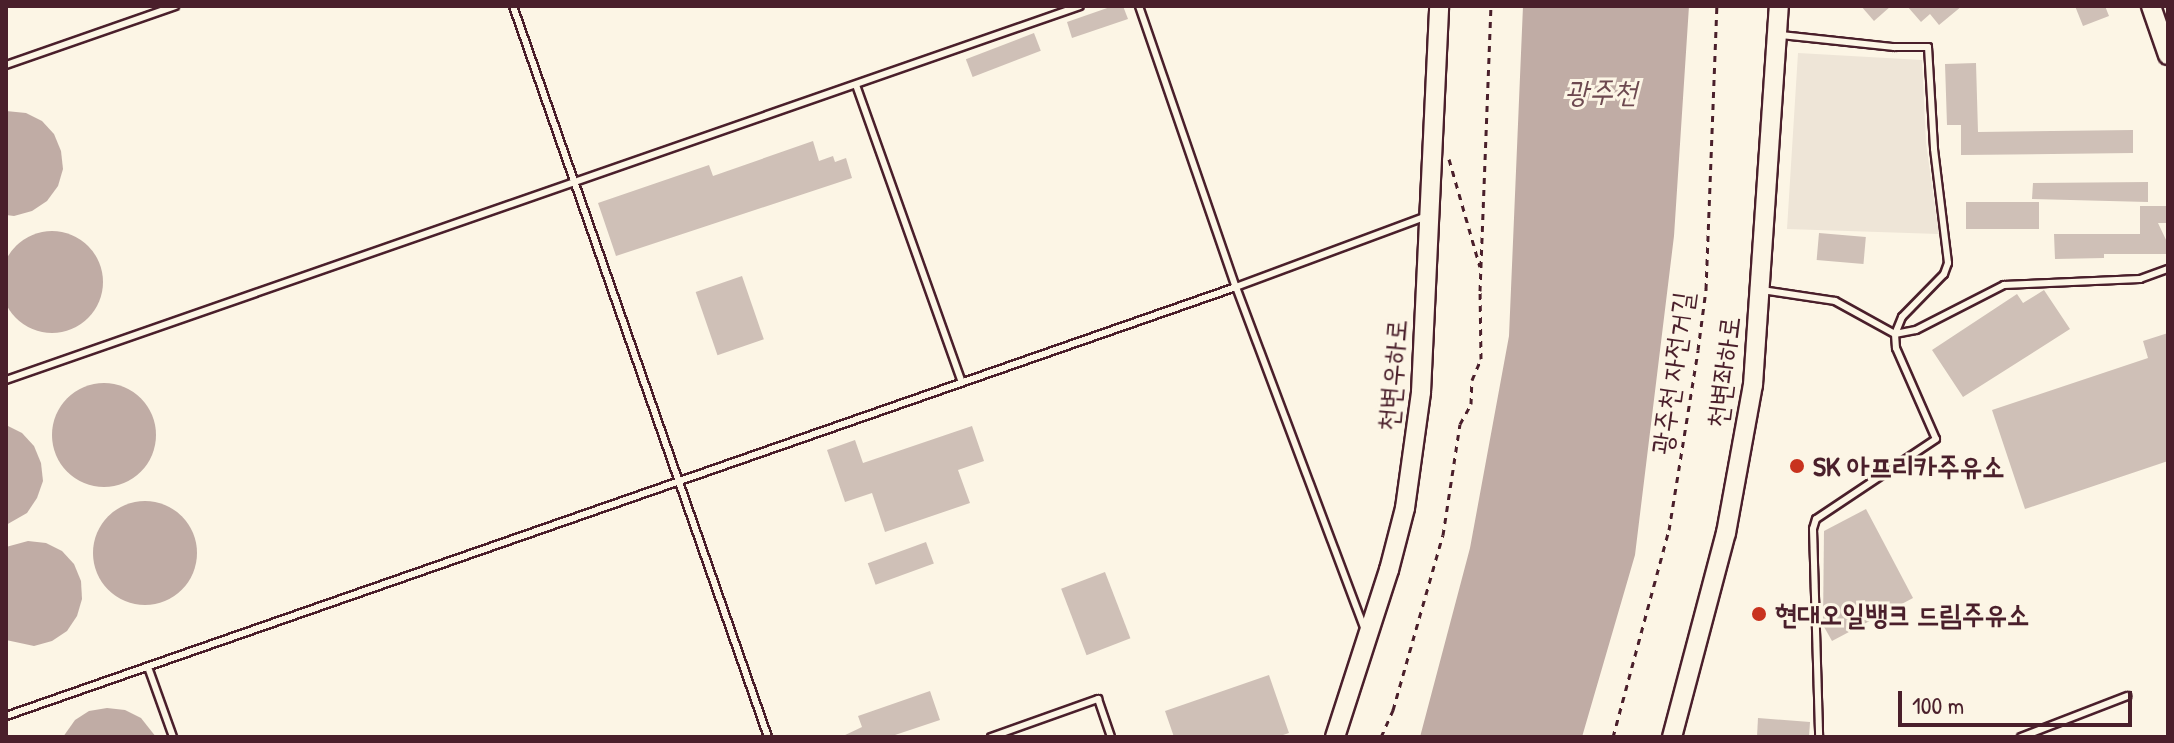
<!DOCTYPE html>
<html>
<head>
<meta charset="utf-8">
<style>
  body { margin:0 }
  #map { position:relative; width:2174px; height:743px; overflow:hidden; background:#fcf5e5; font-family:"Patrick Hand","Poor Story",sans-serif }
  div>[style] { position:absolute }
  .built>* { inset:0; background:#eee5d7 }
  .water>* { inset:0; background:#c0aca5 }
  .round { border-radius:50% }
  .building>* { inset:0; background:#cfc0b7; transform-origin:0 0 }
  .path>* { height:3px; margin-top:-1.5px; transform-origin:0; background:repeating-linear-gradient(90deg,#4a1f2b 0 6px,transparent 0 12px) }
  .roads { filter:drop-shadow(2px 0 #4a1f2b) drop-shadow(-2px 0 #4a1f2b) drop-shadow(0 2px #4a1f2b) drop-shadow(0 -2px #4a1f2b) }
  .lane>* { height:6px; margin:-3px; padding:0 3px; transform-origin:3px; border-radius:3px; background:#fcf5e5 }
  .secondary>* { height:18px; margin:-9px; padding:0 9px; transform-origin:9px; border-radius:9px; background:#fcf5e5 }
  .dots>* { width:22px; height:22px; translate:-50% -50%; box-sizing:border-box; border:4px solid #fcf5e5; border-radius:50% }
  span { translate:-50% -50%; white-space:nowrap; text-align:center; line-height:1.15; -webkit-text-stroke:6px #fcf5e5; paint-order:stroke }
  .street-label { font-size:28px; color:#4a1f2b }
  .poi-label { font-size:28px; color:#4a1f2b; font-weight:700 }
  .left { translate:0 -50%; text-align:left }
  .water-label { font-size:30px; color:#6d4950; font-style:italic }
  .frame { position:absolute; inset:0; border:8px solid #4a1f2b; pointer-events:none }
  .scale { position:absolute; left:1898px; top:691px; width:234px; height:36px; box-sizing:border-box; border:4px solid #4a1f2b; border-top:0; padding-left:10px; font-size:24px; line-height:28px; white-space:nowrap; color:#4a1f2b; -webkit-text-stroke:6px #fcf5e5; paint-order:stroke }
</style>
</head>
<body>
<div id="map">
  <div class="built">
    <div style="clip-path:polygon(1798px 53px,1922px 60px,1926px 143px,1939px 234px,1787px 229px)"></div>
  </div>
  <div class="water">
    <div style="clip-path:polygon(1523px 6px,1689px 6px,1674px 236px,1635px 555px,1582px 737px,1420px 737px,1470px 548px,1509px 336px)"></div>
    <div style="clip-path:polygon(6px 111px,26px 113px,42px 121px,54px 134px,61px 151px,63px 169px,58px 186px,47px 201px,32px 211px,14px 216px,6px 215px)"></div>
    <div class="round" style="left:1px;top:231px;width:102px;height:102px"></div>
    <div class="round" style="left:52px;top:383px;width:104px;height:104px"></div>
    <div style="clip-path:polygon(6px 425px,22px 433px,34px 446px,41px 463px,43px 481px,37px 498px,27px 513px,6px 525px)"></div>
    <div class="round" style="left:93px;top:501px;width:104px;height:104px"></div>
    <div style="clip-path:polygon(28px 541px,46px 543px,62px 551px,74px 564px,81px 581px,82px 599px,77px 616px,67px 631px,52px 641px,34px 646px,6px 640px,6px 547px)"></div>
    <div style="clip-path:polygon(107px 708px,125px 710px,141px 718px,156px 737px,63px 737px,75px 720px,89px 711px)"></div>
  </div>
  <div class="building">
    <div style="clip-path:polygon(1113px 6px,1123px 6px,1128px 19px,1072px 38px,1067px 22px)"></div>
    <div style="clip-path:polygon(1861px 6px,1891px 6px,1874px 21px)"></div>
    <div style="clip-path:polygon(1907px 6px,1962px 6px,1939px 25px,1930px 14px,1921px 22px)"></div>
    <div style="clip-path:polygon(2075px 6px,2105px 6px,2109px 16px,2083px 26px)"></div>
    <div style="left:1034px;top:33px;width:19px;height:73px;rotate:69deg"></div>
    <div style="clip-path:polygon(1976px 63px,1978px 132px,2133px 130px,2133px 153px,1961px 155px,1961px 125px,1947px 125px,1945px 64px)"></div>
    <div style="clip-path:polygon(813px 141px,819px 161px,833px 156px,835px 162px,846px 158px,852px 178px,616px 256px,598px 203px,709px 165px,713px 176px)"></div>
    <div style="clip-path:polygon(2148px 182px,2148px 202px,2032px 199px,2033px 183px)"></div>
    <div style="left:1966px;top:202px;width:73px;height:27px"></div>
    <div style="clip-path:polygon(2140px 206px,2168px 206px,2168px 223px,2158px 223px,2168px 244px,2168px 254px,2104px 254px,2104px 258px,2055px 259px,2054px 234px,2140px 234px)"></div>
    <div style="left:1819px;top:233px;width:47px;height:27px;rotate:5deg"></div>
    <div style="left:742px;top:276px;width:67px;height:49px;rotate:71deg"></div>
    <div style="clip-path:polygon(2044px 290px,2070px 329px,1963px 397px,1932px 350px,2017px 294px,2023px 303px)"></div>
    <div style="clip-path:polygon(2168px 333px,2168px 461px,2025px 509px,1992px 410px,2148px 358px,2143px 341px)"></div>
    <div style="clip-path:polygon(972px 426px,984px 461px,958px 470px,970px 503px,885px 532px,872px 493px,845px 502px,827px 450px,855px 440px,863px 463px)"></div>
    <div style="clip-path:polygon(1866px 509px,1913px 598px,1832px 641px,1823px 625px,1824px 531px)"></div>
    <div style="left:926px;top:542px;width:23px;height:62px;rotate:70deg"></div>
    <div style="left:1105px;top:572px;width:71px;height:47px;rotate:69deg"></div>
    <div style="clip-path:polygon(1269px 675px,1289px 733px,1277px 737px,1174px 737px,1165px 711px)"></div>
    <div style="clip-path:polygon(930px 691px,940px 720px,889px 737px,841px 737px,862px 727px,858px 716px)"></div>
    <div style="clip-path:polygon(1758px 718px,1810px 722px,1809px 737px,1757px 737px)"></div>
  </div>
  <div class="path">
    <div style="left:1449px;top:159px;width:112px;rotate:74deg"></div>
    <div style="left:1381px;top:737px;width:30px;rotate:-66deg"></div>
    <div style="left:1393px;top:710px;width:182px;rotate:-74.1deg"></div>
    <div style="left:1443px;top:535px;width:112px;rotate:-81.3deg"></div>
    <div style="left:1460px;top:424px;width:23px;rotate:-61deg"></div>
    <div style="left:1471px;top:404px;width:24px;rotate:-88deg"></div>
    <div style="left:1472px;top:380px;width:23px;rotate:-67deg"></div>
    <div style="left:1481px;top:359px;width:68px;rotate:-90.8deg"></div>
    <div style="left:1480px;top:291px;width:285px;rotate:-87.8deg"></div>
    <div style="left:1613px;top:737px;width:214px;rotate:-74.9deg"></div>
    <div style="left:1669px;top:530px;width:182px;rotate:-80.8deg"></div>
    <div style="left:1698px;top:350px;width:62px;rotate:-82.5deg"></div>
    <div style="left:1706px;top:289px;width:283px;rotate:-87.8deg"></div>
  </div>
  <div class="roads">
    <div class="lane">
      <div style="left:513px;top:6px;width:774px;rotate:70.77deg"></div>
      <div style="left:1139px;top:6px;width:297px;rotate:71deg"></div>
      <div style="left:1236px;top:287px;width:364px;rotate:69.4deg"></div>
      <div style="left:1781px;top:35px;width:114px;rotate:6.1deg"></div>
      <div style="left:1894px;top:47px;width:34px"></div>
      <div style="left:1928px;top:47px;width:102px;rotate:86.6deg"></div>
      <div style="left:1934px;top:149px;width:115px;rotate:83deg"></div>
      <div style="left:1948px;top:263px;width:12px;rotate:110deg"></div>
      <div style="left:1944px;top:274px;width:60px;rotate:134.3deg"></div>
      <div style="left:1902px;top:317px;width:18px;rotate:112deg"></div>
      <div style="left:1895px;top:334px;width:14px;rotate:86deg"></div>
      <div style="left:1896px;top:348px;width:99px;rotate:66.3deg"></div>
      <div style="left:1936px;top:439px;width:144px;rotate:146.3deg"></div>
      <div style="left:1816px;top:519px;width:10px;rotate:107deg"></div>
      <div style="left:1813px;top:529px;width:208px;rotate:88.3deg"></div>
      <div style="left:6px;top:65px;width:179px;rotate:-19.2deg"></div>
      <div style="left:856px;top:85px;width:315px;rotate:70.4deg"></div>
      <div style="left:1762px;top:290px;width:74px;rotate:8.6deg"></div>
      <div style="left:1835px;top:301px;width:68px;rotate:28.8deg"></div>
      <div style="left:1895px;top:334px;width:21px;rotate:-11deg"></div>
      <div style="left:1916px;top:330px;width:99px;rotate:-27.1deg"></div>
      <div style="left:2004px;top:285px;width:136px;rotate:-2.5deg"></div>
      <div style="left:2140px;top:279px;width:30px;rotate:-20deg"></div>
      <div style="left:6px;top:380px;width:1137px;rotate:-19.2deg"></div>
      <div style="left:148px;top:667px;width:74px;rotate:70.3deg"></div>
      <div style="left:6px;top:716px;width:1303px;rotate:-19.23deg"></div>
      <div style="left:1236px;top:287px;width:204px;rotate:-20.4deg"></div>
      <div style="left:991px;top:737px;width:114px;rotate:-19.6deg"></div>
      <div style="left:1098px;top:699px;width:40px;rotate:71.1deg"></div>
      <div style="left:2021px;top:737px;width:114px;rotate:-21.1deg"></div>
    </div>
    <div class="secondary">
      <div style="left:2151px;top:6px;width:52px;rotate:70.9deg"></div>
      <div style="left:1335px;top:737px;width:176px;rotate:-72.1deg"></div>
      <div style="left:1389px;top:570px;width:64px;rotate:-75.5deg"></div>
      <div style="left:1405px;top:508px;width:117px;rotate:-82.1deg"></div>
      <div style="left:1421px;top:392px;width:386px;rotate:-87.3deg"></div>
      <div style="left:1672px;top:737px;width:211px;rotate:-75.2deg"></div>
      <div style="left:1726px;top:533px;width:150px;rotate:-79.7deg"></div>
      <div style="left:1753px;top:385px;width:380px;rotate:-86.1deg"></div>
    </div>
  </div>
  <div class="dots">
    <div style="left:1797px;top:466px;background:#c8321e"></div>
    <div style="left:1759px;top:614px;background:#c8321e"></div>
  </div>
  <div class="street-label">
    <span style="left:1723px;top:372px;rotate:-83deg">천변좌하로</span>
    <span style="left:1672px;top:373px;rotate:-82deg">광주천 자전거길</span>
    <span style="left:1392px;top:375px;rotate:-85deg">천변우하로</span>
  </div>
  <div class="poi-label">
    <span class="left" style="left:1813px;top:466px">SK 아프리카주유소</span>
    <span class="left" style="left:1775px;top:614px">현대오일뱅크 드림주유소</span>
  </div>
  <div class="water-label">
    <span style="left:1601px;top:91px">광주천</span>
  </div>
  <div class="frame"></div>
  <div class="scale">100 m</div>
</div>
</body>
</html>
